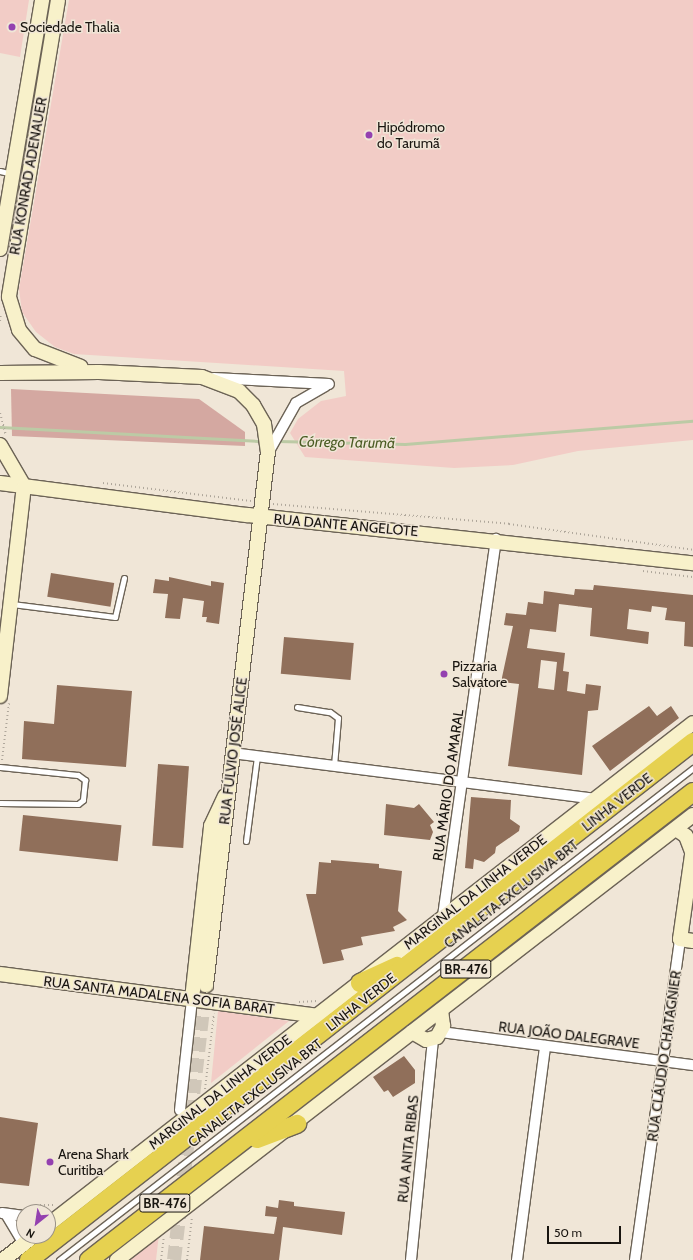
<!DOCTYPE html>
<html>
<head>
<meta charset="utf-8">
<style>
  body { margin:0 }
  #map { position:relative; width:693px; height:1260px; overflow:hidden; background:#f0e6d7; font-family:Cabin,sans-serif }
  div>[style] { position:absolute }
  .green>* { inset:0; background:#f2ccc6 }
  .forest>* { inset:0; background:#d4a8a1 }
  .stream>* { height:3px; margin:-1.5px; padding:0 1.5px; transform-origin:1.5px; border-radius:1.5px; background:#bccaa5 }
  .building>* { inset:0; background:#906f5a; transform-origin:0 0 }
  .secondary-tunnel>* { height:14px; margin-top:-7px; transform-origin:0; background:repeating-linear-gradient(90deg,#d0c7b9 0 14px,transparent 0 21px) }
  .path>* { height:2px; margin-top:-1px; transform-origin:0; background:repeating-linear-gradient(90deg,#afa79b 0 1px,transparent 0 4px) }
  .roads { filter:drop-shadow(1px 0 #6c6356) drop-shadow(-1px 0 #6c6356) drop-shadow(0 1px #6c6356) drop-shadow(0 -1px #6c6356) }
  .lane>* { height:5px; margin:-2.5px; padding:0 2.5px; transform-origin:2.5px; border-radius:2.5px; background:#fff }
  .street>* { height:10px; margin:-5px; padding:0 5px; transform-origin:5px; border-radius:5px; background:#fff }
  .secondary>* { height:14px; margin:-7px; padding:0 7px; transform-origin:7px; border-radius:7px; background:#f8f1ca }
  .highway>* { height:18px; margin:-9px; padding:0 9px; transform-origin:9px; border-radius:9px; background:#e6d150 }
  .dots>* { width:11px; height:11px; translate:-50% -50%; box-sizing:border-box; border:2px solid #f0e6d7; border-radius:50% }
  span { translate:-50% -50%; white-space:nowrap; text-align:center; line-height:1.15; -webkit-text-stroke:3px #f0e6d7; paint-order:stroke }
  .shield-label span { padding:1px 3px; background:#f0e6d7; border:1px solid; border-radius:3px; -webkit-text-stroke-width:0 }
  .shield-label { font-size:13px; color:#191510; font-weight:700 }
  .poi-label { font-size:14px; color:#191510 }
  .left { translate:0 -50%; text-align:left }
  .street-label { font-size:14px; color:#191510 }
  .water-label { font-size:15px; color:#4b5c24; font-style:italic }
  .north { position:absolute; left:16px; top:1204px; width:40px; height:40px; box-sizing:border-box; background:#f0e6d7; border:1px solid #9a9287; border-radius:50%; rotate:210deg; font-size:11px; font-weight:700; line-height:16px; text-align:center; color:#191510 }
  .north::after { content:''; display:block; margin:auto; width:14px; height:18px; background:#9441b0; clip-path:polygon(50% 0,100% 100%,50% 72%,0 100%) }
  .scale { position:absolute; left:547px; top:1226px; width:74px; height:18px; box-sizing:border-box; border:2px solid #191510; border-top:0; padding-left:5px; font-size:12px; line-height:14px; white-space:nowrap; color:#191510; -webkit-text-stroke:3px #f0e6d7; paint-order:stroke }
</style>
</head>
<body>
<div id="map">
  <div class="green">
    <div style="clip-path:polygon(0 0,29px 0,20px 57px,0 53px)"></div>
    <div style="clip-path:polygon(69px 0,693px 0,693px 440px,578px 451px,513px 465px,454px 468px,305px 457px,290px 433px,298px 419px,321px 401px,346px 396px,344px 371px,74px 354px,55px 347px,36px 332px,22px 312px,19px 289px)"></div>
    <div style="clip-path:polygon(218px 1011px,289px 1021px,211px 1083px)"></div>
    <div style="clip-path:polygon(159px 1234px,156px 1260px,125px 1260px)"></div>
  </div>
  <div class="forest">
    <div style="clip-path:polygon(11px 389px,199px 399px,245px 432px,245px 446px,12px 436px)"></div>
  </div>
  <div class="stream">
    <div style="left:0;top:427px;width:262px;rotate:3.1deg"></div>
    <div style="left:278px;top:441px;width:127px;rotate:1.4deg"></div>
    <div style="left:405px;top:444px;width:289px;rotate:-4.6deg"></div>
  </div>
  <div class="building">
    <div style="left:51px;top:573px;width:64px;height:24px;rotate:9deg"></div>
    <div style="clip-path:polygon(169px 577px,211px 586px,211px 581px,224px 583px,219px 624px,206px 622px,207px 617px,202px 617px,204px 601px,183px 598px,180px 619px,165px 618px,168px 594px,153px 593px,155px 579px,169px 581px)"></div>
    <div style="clip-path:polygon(evenodd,594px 585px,693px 595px,693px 647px,684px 646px,685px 622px,665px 620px,667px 608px,652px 606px,651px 612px,629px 609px,627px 629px,649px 632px,648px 644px,590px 636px,592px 608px,559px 604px,556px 632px,530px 629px,527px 648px,565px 653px,563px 671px,569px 672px,567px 691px,585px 694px,586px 684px,601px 686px,598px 710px,588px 711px,582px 775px,508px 766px,519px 684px,501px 682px,513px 626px,504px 625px,506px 613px,526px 615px,528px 602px,543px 604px,544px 591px,574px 595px,575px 589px,593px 590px,594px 585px,541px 660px,557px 662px,554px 690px,538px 688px,541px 660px)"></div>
    <div style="left:284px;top:637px;width:70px;height:37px;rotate:5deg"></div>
    <div style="clip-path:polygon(57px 685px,132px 691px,126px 767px,22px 759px,24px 721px,54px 724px)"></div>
    <div style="clip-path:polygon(649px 706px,657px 716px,671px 706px,679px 718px,610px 771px,592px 746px)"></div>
    <div style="left:158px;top:764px;width:31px;height:82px;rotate:4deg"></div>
    <div style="clip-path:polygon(471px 797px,511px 800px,510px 819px,520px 826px,519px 831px,496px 847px,495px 853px,484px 862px,474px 859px,473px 869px,465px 868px)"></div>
    <div style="clip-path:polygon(386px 804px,414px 808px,419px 804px,434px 822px,430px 825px,433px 832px,430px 840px,384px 835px)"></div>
    <div style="left:23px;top:815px;width:99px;height:36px;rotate:6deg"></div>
    <div style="clip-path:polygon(331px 860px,379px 864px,379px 868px,402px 871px,398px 911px,407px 920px,393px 927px,395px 931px,361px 937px,363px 945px,341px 950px,344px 960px,323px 964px,306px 894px,316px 894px,319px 862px,331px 863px)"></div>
    <div style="clip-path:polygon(404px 1056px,415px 1070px,415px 1083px,393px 1097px,388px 1090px,384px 1092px,373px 1077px)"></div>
    <div style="clip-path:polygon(0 1117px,38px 1123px,29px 1186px,0 1183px)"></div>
    <div style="clip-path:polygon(279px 1200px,294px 1202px,294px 1206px,345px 1212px,342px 1235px,283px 1227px,279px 1260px,200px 1260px,204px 1226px,274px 1234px,277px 1217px,265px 1216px,266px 1206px,278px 1208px)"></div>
  </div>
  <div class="secondary-tunnel">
    <div style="left:174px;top:1260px;width:277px;rotate:-83.4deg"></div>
  </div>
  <div class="path">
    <div style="left:0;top:321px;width:8px;rotate:-83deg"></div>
    <div style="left:0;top:413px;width:23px;rotate:75deg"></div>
    <div style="left:103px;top:483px;width:149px;rotate:6.9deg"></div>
    <div style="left:273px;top:504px;width:237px;rotate:4.8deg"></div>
    <div style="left:509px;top:524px;width:186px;rotate:8deg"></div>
    <div style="left:643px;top:571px;width:50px;rotate:6.8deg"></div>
    <div style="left:2px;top:760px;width:57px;rotate:-83deg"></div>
    <div style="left:299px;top:1002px;width:18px;rotate:-3deg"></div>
    <div style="left:205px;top:1089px;width:76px;rotate:-83.2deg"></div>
    <div style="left:37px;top:1212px;width:8px;rotate:-67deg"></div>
    <div style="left:40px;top:1205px;width:14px"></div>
    <div style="left:161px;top:1260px;width:23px;rotate:-83deg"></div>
    <div style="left:187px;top:1260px;width:43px;rotate:-83.4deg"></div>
  </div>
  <div class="roads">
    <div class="lane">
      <div style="left:0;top:171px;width:12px;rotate:14deg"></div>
      <div style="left:12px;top:604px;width:104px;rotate:7.2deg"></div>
      <div style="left:115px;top:617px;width:40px;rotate:-77deg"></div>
      <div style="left:297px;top:707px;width:33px;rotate:9deg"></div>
      <div style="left:330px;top:712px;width:10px;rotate:37deg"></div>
      <div style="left:338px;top:718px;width:48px;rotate:94.8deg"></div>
      <div style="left:0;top:767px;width:78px;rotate:5.9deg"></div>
      <div style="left:78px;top:775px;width:9px;rotate:36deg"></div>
      <div style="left:85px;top:780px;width:20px;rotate:96deg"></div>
      <div style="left:83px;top:800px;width:6px;rotate:141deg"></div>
      <div style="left:78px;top:804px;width:78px;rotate:-179.3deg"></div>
      <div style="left:246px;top:841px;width:86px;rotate:-82.6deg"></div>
      <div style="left:59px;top:1260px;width:803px;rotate:-37.81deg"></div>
    </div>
    <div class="street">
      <div style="left:214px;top:378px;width:115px;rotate:3deg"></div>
      <div style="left:269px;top:451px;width:55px;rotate:-60.6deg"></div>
      <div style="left:296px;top:403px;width:34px;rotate:-30deg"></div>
      <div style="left:232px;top:753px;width:365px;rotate:7.2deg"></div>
      <div style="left:443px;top:916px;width:381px;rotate:-82deg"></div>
      <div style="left:441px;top:1032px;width:254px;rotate:7.5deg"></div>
      <div style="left:180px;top:1110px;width:112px;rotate:-83.8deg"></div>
      <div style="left:2px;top:1213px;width:22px;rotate:8deg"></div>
      <div style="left:6px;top:1214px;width:35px;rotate:59deg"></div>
      <div style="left:411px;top:1260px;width:221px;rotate:-84.3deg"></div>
      <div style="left:517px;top:1260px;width:216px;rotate:-82.5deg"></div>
      <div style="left:635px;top:1260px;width:324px;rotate:-82deg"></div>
    </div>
    <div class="secondary">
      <div style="left:58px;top:0;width:301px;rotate:99.4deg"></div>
      <div style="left:9px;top:297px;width:34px;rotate:73deg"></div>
      <div style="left:19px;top:330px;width:25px;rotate:50deg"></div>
      <div style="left:35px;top:349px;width:49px;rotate:21.4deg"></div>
      <div style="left:0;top:249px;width:253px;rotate:-80.4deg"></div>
      <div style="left:0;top:373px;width:99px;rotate:-0.6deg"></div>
      <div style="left:99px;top:372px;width:103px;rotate:2.8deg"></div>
      <div style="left:202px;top:377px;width:40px;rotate:21deg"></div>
      <div style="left:239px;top:391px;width:20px;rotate:45deg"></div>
      <div style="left:253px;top:405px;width:22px;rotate:60deg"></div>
      <div style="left:264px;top:424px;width:27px;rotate:82deg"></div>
      <div style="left:268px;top:451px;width:538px;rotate:96.62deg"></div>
      <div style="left:0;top:445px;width:48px;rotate:59.7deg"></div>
      <div style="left:0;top:483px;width:250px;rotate:7.4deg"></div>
      <div style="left:248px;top:515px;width:448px;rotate:6.2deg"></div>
      <div style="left:0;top:696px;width:211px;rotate:-83.5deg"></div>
      <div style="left:676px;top:829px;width:12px;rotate:35deg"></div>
      <div style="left:686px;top:836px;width:17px;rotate:69deg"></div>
      <div style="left:693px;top:848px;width:92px;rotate:98.1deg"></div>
      <div style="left:680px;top:939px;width:13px;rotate:9deg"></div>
      <div style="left:0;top:974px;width:322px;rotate:7.5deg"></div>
      <div style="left:192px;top:999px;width:174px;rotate:-83.7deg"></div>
      <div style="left:211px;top:826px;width:33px;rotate:-65deg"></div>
      <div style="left:412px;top:1032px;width:16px;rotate:30deg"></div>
      <div style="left:426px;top:1040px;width:11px;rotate:-15deg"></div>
      <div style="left:437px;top:1037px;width:13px;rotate:-61deg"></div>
      <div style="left:443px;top:1026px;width:16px;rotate:-97deg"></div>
      <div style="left:48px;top:1225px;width:817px;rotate:-37.89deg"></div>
      <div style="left:3px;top:1260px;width:39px;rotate:-38deg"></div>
      <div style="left:117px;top:1260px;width:728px;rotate:-37.69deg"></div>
    </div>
    <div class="highway">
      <div style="left:360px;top:983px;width:41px;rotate:-24.7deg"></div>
      <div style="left:257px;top:1139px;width:43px;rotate:-20.6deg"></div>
      <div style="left:29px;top:1260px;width:842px;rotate:-37.96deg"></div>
      <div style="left:89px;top:1260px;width:764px;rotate:-37.77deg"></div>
    </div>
  </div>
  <div class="dots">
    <div style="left:12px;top:27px;background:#9441b0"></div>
    <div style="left:369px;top:135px;background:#9441b0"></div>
    <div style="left:444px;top:674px;background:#9441b0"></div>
    <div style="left:50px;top:1162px;background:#9441b0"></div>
  </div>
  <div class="shield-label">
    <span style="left:466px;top:969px">BR-476</span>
    <span style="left:165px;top:1203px">BR-476</span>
  </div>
  <div class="poi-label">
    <span class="left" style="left:20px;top:27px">Sociedade Thalia</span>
    <span class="left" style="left:377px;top:135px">Hipódromo<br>do Tarumã</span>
    <span class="left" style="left:452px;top:674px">Pizzaria<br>Salvatore</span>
    <span class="left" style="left:58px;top:1162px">Arena Shark<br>Curitiba</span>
  </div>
  <div class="street-label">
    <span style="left:28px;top:176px;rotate:-80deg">RUA KONRAD ADENAUER</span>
    <span style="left:346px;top:525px;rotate:5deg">RUA DANTE ANGELOTE</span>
    <span style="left:233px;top:751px;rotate:-83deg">RUA FÚLVIO JOSÉ ALICE</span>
    <span style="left:448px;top:785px;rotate:-82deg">RUA MÁRIO DO AMARAL</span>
    <span style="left:617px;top:802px;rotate:-38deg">LINHA VERDE</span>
    <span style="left:475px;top:892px;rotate:-38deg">MARGINAL DA LINHA VERDE</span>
    <span style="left:511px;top:894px;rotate:-38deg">CANALETA EXCLUSIVA BRT</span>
    <span style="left:159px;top:995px;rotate:7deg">RUA SANTA MADALENA SOFIA BARAT</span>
    <span style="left:361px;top:1002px;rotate:-38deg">LINHA VERDE</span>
    <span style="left:569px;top:1035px;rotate:7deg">RUA JOÃO DALEGRAVE</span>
    <span style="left:664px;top:1056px;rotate:-82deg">RUA CLÁUDIO CHATAGNIER</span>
    <span style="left:220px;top:1092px;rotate:-38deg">MARGINAL DA LINHA VERDE</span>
    <span style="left:255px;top:1093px;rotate:-38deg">CANALETA EXCLUSIVA BRT</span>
    <span style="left:408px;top:1149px;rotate:-84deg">RUA ANITA RIBAS</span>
  </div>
  <div class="water-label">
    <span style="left:347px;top:443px;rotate:1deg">Córrego Tarumã</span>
  </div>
  <div class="north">N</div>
  <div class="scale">50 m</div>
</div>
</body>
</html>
